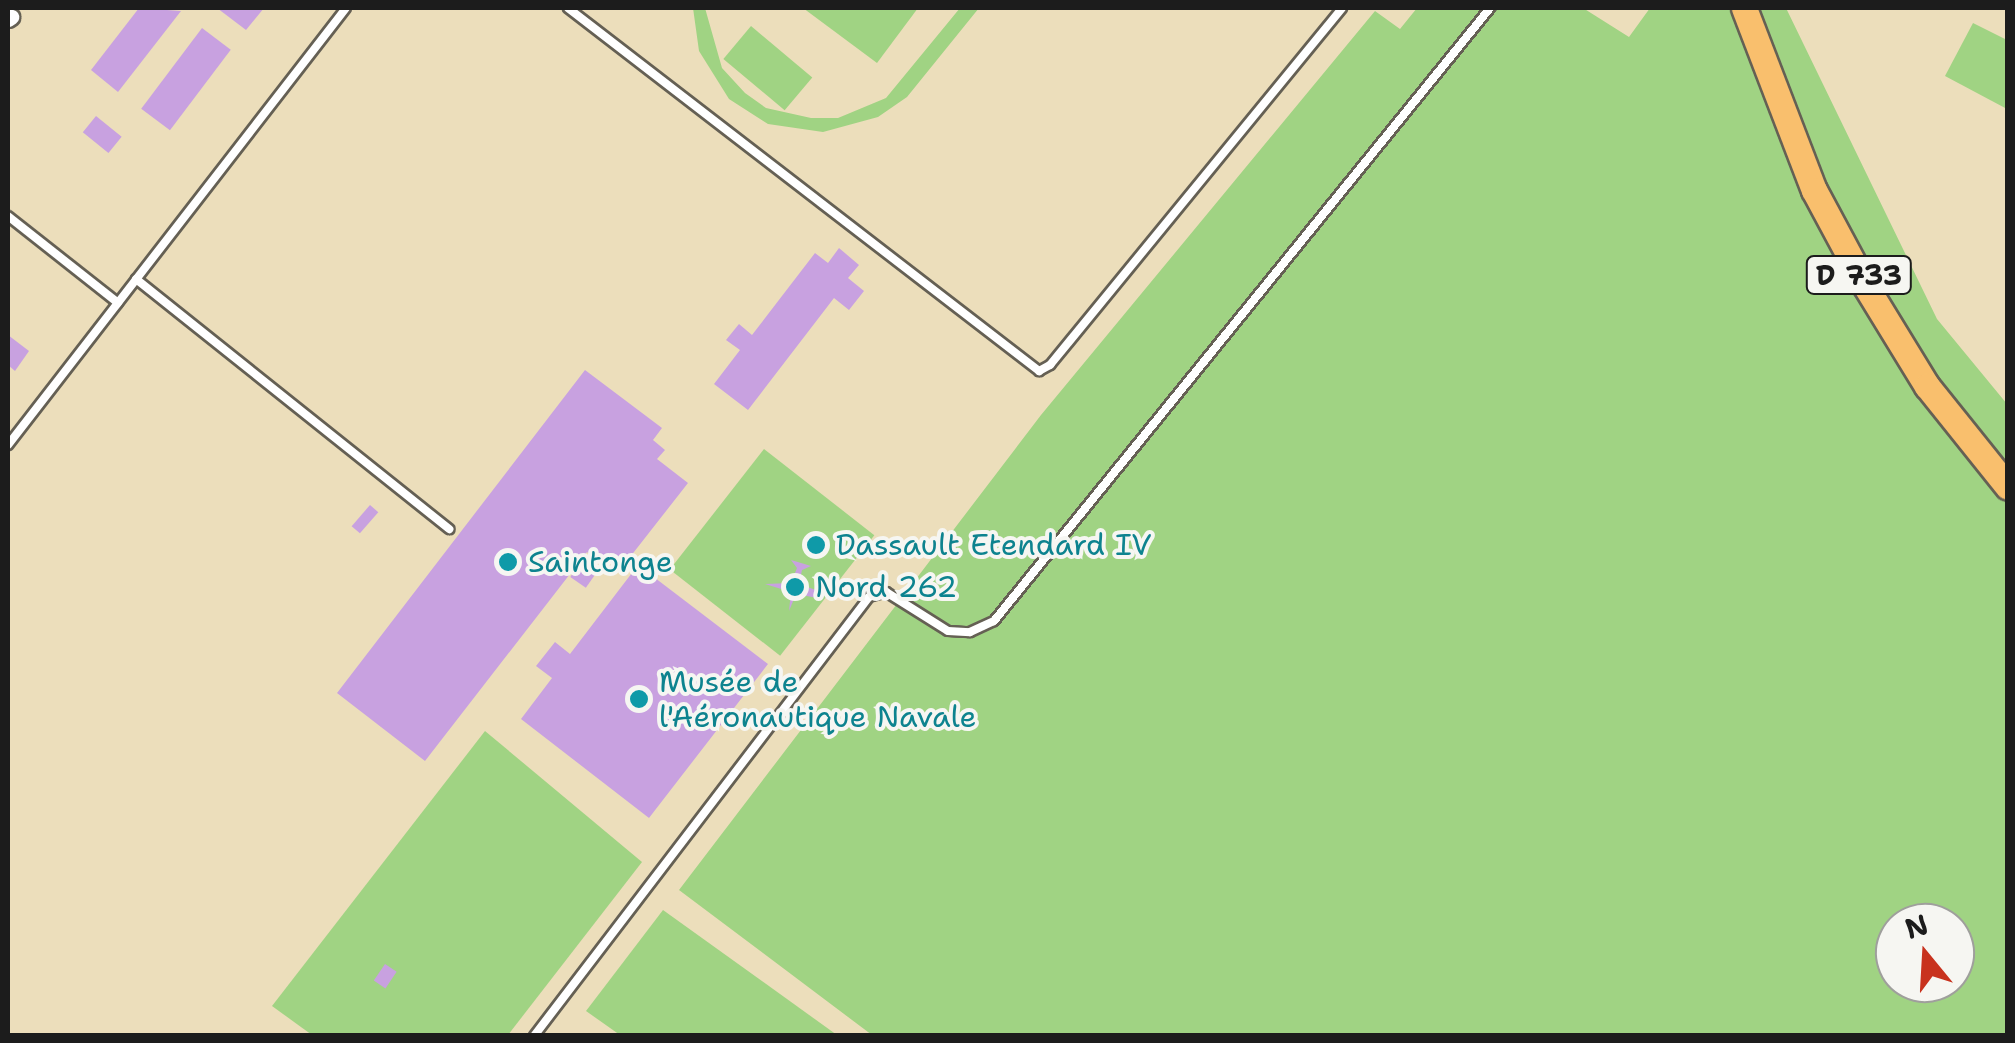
<!DOCTYPE html>
<html>
<head>
<meta charset="utf-8">
<style>
  body { margin:0 }
  #map { position:relative; width:2015px; height:1043px; overflow:hidden; background:#ecdebb; font-family:"Shantell Sans",sans-serif }
  div>[style] { position:absolute }
  .green>* { inset:0; background:#a0d383; transform-origin:0 0 }
  .building>* { inset:0; background:#c8a1e0; transform-origin:0 0 }
  .roads { filter:drop-shadow(2px 0 #656054) drop-shadow(-2px 0 #656054) drop-shadow(0 2px #656054) drop-shadow(0 -2px #656054) }
  .service>* { height:8px; margin:-4px; padding:0 4px; transform-origin:4px; border-radius:4px; background:#fff }
  .minor>* { height:15px; margin:-7.5px; padding:0 7.5px; transform-origin:7.5px; border-radius:7.5px; background:#fff }
  .primary>* { height:25px; margin:-12.5px; padding:0 12.5px; transform-origin:12.5px; border-radius:12.5px; background:#f9bf6d }
  .dots>* { width:28px; height:28px; translate:-50% -50%; box-sizing:border-box; border:5px solid #f6f6f2; border-radius:50% }
  span { translate:-50% -50%; white-space:nowrap; text-align:center; line-height:1.15; -webkit-text-stroke:8px #f6f6f2; paint-order:stroke }
  .shield-label span { padding:2px 8px; background:#f6f6f2; border:2px solid; border-radius:8px; -webkit-text-stroke-width:0 }
  .shield-label { font-size:28px; color:#1c1c1c; font-weight:700 }
  .culture-label { font-size:30px; color:#0d838f }
  .left { translate:0 -50%; text-align:left }
  .frame { position:absolute; inset:0; border:10px solid #1c1c1c; pointer-events:none }
  .north { position:absolute; left:1875px; top:903px; width:100px; height:100px; box-sizing:border-box; background:#f6f6f2; border:2px solid #9f9f9c; border-radius:50%; rotate:342deg; font-size:28px; font-weight:700; line-height:40px; text-align:center; color:#1c1c1c }
  .north::after { content:''; display:block; margin:auto; width:35px; height:45px; background:#c8321e; clip-path:polygon(50% 0,100% 100%,50% 72%,0 100%) }
</style>
</head>
<body>
<div id="map">
  <div class="green">
    <div style="clip-path:polygon(693px 8px,705px 8px,722px 68px,745px 93px,766px 108px,811px 118px,838px 118px,886px 98px,960px 8px,979px 8px,907px 97px,878px 117px,823px 132px,768px 124px,729px 99px,699px 51px)"></div>
    <div style="clip-path:polygon(803px 8px,918px 8px,877px 63px)"></div>
    <div style="clip-path:polygon(evenodd,1417px 8px,1583px 8px,1629px 37px,1650px 8px,1786px 8px,1937px 319px,2007px 404px,2007px 1035px,872px 1035px,679px 890px,1041px 415px,1375px 11px,1400px 29px,1417px 8px,1895px 923px,1955px 923px,1955px 983px,1895px 983px,1895px 923px)"></div>
    <div style="clip-path:polygon(1973px 23px,2007px 40px,2007px 109px,1945px 76px)"></div>
    <div style="left:751px;top:26px;width:80px;height:43px;rotate:40deg"></div>
    <div style="left:764px;top:449px;width:140px;height:153px;rotate:38deg"></div>
    <div style="clip-path:polygon(485px 731px,642px 862px,508px 1035px,312px 1035px,272px 1006px)"></div>
    <div style="clip-path:polygon(663px 910px,837px 1035px,620px 1035px,586px 1011px)"></div>
  </div>
  <div class="building">
    <div style="clip-path:polygon(139px 8px,181px 11px,118px 92px,91px 70px)"></div>
    <div style="clip-path:polygon(217px 8px,264px 8px,246px 30px)"></div>
    <div style="left:202px;top:28px;width:36px;height:101px;rotate:37deg"></div>
    <div style="left:96px;top:116px;width:33px;height:21px;rotate:39deg"></div>
    <div style="clip-path:polygon(839px 248px,859px 265px,848px 278px,864px 291px,849px 310px,834px 298px,748px 410px,714px 384px,740px 350px,726px 340px,739px 324px,752px 335px,815px 253px,828px 263px)"></div>
    <div style="clip-path:polygon(8px 335px,29px 351px,15px 371px,8px 365px)"></div>
    <div style="clip-path:polygon(585px 370px,662px 428px,653px 440px,665px 450px,657px 459px,688px 483px,623px 566px,613px 558px,605px 568px,587px 552px,425px 761px,337px 693px)"></div>
    <div style="left:370px;top:505px;width:11px;height:28px;rotate:41deg"></div>
    <div style="clip-path:polygon(791px 560px,811px 566px,802px 570px,799px 584px,824px 593px,823px 599px,796px 594px,789px 611px,791px 592px,765px 584px,791px 583px,797px 568px)"></div>
    <div style="left:580px;top:563px;width:19px;height:17px;rotate:35deg"></div>
    <div style="clip-path:polygon(638px 565px,768px 664px,649px 818px,521px 719px,552px 678px,536px 666px,555px 642px,570px 654px)"></div>
    <div style="left:385px;top:964px;width:14px;height:20px;rotate:34deg"></div>
  </div>
  <div class="roads">
    <div class="service">
      <div style="left:568px;top:8px;width:595px;rotate:37.62deg"></div>
      <div style="left:1039px;top:371px;width:13px;rotate:-29deg"></div>
      <div style="left:1050px;top:365px;width:461px;rotate:-50.7deg"></div>
      <div style="left:8px;top:216px;width:140px;rotate:38.3deg"></div>
      <div style="left:136px;top:279px;width:401px;rotate:38.6deg"></div>
      <div style="left:8px;top:445px;width:552px;rotate:-52.28deg"></div>
      <div style="left:534px;top:1036px;width:552px;rotate:-52.65deg"></div>
      <div style="left:869px;top:597px;width:18px;rotate:-16deg"></div>
      <div style="left:886px;top:592px;width:73px;rotate:32.2deg"></div>
      <div style="left:948px;top:631px;width:22px;rotate:3deg"></div>
      <div style="left:970px;top:632px;width:26px;rotate:-25deg"></div>
      <div style="left:994px;top:621px;width:789px;rotate:-51.02deg"></div>
    </div>
    <div class="minor">
      <div style="left:8px;top:19px;width:4px;rotate:-34deg"></div>
    </div>
    <div class="primary">
      <div style="left:1744px;top:8px;width:195px;rotate:69deg"></div>
      <div style="left:1814px;top:190px;width:108px;rotate:61.8deg"></div>
      <div style="left:1865px;top:285px;width:119px;rotate:58.5deg"></div>
      <div style="left:1927px;top:386px;width:129px;rotate:51.3deg"></div>
    </div>
  </div>
  <div class="dots">
    <div style="left:816px;top:545px;background:#0f9aa8"></div>
    <div style="left:508px;top:562px;background:#0f9aa8"></div>
    <div style="left:795px;top:587px;background:#0f9aa8"></div>
    <div style="left:639px;top:699px;background:#0f9aa8"></div>
  </div>
  <div class="shield-label">
    <span style="left:1859px;top:275px">D 733</span>
  </div>
  <div class="culture-label">
    <span class="left" style="left:836px;top:545px">Dassault Etendard IV</span>
    <span class="left" style="left:528px;top:562px">Saintonge</span>
    <span class="left" style="left:815px;top:587px">Nord 262</span>
    <span class="left" style="left:659px;top:699px">Musée de<br>l'Aéronautique Navale</span>
  </div>
  <div class="frame"></div>
  <div class="north">N</div>
</div>
</body>
</html>
